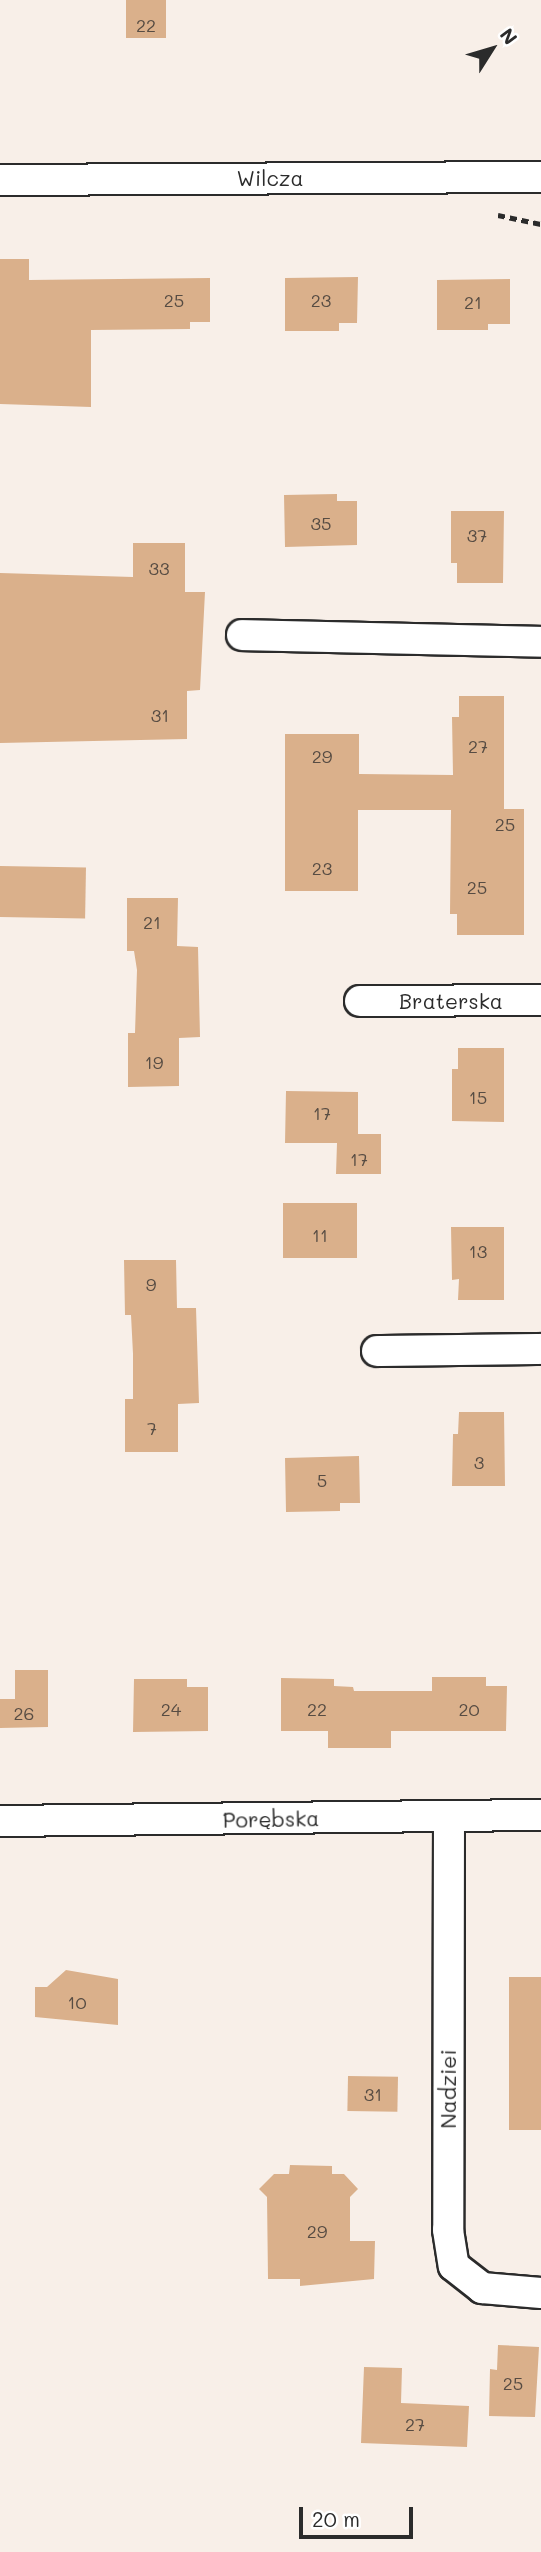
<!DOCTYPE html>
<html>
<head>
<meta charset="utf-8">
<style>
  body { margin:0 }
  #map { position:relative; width:541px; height:2552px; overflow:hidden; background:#f8efe8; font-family:Mali,sans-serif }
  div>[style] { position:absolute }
  .building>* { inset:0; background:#dab08b; transform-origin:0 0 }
  .path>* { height:4.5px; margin-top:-2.25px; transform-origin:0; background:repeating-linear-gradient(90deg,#2b2b2b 0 7px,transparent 0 12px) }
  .roads { filter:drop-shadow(2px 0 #2b2b2b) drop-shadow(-2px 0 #2b2b2b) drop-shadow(0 2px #2b2b2b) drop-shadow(0 -2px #2b2b2b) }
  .street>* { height:30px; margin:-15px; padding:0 15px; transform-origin:15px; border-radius:15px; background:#fff }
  span { translate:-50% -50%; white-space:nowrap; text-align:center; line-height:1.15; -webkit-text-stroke:6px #fff; paint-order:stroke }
  .number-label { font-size:18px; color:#574c43 }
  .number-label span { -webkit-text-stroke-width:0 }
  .street-label { font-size:21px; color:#2b2b2b }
  .north { position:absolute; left:457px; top:14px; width:70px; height:70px; -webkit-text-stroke:5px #fff; paint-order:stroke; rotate:53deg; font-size:19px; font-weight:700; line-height:28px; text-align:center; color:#2b2b2b }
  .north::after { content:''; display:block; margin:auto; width:24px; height:32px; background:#2b2b2b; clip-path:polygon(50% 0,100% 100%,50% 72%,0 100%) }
  .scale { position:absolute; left:299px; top:2507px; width:114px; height:32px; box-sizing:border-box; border:4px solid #2b2b2b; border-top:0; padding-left:9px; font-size:21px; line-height:24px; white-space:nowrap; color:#2b2b2b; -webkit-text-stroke:5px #fff; paint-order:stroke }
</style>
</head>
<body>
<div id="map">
  <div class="building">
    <div style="left:126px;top:0;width:40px;height:38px"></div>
    <div style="clip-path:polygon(0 259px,29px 259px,29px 280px,210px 278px,210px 322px,190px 322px,190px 329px,91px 330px,91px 407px,0 404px)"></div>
    <div style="clip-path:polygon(358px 277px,357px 323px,339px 323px,339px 331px,285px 331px,285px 278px)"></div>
    <div style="clip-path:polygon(510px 279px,510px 324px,488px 324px,488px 330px,437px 330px,437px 280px)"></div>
    <div style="clip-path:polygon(337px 494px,337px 501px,357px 501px,357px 545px,285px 547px,284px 495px)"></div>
    <div style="clip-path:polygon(451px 511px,504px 511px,503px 583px,457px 583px,457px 563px,451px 563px)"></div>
    <div style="clip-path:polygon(133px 543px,185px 543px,185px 592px,205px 592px,200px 690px,187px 691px,187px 739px,0 743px,0 573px,133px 577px)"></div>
    <div style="clip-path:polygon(459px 696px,504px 696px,504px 809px,524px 809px,524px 935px,457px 935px,457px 914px,450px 914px,451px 810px,358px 810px,358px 891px,285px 891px,285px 734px,359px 734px,359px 774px,453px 775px,452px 717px,459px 717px)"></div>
    <div style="left:0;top:866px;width:86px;height:51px;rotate:1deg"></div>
    <div style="clip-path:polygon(127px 898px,178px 898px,177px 946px,198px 947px,200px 1037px,179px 1038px,179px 1086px,128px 1087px,128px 1033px,135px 1033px,137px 970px,134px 951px,127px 951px)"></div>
    <div style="clip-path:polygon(458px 1048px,504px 1048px,504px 1122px,452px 1121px,452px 1069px,458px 1069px)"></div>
    <div style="clip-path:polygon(286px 1091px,358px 1092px,358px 1134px,381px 1134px,381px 1174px,336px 1174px,337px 1143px,285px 1143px)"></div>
    <div style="left:283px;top:1203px;width:74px;height:55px"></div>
    <div style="clip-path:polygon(451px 1227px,504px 1227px,504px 1300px,458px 1300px,459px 1279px,452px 1280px)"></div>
    <div style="clip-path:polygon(124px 1260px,176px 1260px,177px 1308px,196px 1308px,199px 1403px,178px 1404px,178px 1452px,125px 1452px,125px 1399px,133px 1399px,133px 1354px,131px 1315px,125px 1315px)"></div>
    <div style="clip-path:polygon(459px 1412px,504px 1412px,505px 1486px,452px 1486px,453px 1434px,458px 1434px)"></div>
    <div style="clip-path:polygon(359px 1456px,360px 1503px,340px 1503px,340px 1511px,286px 1512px,285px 1458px)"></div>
    <div style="clip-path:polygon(15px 1670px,48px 1670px,48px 1727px,0 1728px,0 1699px,15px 1699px)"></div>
    <div style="clip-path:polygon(432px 1677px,486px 1677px,486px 1686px,507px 1686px,506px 1731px,391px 1731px,391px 1748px,328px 1748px,328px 1731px,281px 1731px,281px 1678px,334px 1679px,334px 1686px,353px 1687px,354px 1691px,432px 1691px)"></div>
    <div style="clip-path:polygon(134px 1679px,187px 1679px,187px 1687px,208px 1687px,208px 1731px,133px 1732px)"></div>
    <div style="clip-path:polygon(66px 1970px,118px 1979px,118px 2025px,35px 2017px,35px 1987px,47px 1987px)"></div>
    <div style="left:509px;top:1977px;width:32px;height:153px"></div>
    <div style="left:348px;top:2076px;width:50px;height:35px;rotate:1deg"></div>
    <div style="clip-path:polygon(290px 2165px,332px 2166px,332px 2174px,344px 2174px,358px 2189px,350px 2197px,350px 2241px,375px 2241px,374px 2279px,300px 2286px,300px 2279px,268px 2279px,267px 2197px,259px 2189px,274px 2174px,289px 2174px)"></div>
    <div style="clip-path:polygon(498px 2345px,539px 2347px,535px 2417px,489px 2416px,490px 2369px,497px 2370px)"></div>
    <div style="clip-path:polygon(364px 2367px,402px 2368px,401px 2403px,469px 2406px,467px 2447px,361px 2443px)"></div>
  </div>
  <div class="path">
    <div style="left:498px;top:215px;width:44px;rotate:11.8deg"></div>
  </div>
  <div class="roads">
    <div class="street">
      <div style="left:0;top:180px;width:541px;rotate:-0.32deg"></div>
      <div style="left:242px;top:635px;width:299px;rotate:1.3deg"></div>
      <div style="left:360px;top:1001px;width:181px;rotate:-0.3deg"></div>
      <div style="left:377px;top:1351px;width:164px;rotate:-0.7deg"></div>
      <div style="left:449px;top:1817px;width:413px;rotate:90.1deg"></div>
      <div style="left:448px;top:2230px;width:36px;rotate:81deg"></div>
      <div style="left:454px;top:2266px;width:36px;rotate:38deg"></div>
      <div style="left:482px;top:2288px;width:59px;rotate:4.8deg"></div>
      <div style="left:0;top:1821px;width:541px;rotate:-0.64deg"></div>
    </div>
  </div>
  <div class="number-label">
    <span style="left:146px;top:25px">22</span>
    <span style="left:174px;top:300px">25</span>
    <span style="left:321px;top:300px">23</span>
    <span style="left:473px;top:302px">21</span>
    <span style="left:321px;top:523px">35</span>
    <span style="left:477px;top:535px">37</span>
    <span style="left:159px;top:568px">33</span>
    <span style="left:160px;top:715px">31</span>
    <span style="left:478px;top:746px">27</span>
    <span style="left:322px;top:756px">29</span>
    <span style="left:505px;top:824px">25</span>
    <span style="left:322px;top:868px">23</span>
    <span style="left:477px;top:887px">25</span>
    <span style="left:152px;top:922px">21</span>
    <span style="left:154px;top:1062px">19</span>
    <span style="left:478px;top:1097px">15</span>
    <span style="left:322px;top:1113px">17</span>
    <span style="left:359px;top:1159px">17</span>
    <span style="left:320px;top:1235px">11</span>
    <span style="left:478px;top:1251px">13</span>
    <span style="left:151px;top:1284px">9</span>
    <span style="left:152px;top:1428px">7</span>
    <span style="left:479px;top:1462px">3</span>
    <span style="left:322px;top:1480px">5</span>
    <span style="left:171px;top:1709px">24</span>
    <span style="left:317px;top:1709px">22</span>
    <span style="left:469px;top:1709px">20</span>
    <span style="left:24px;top:1713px">26</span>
    <span style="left:77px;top:2002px">10</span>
    <span style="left:373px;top:2094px">31</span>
    <span style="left:317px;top:2231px">29</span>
    <span style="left:513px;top:2383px">25</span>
    <span style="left:415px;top:2424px">27</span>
  </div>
  <div class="street-label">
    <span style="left:270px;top:178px">Wilcza</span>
    <span style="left:451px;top:1001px">Braterska</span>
    <span style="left:271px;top:1819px;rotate:-1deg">Porębska</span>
    <span style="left:448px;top:2089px;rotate:-90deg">Nadziei</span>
  </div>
  <div class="north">N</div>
  <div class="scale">20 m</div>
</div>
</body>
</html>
